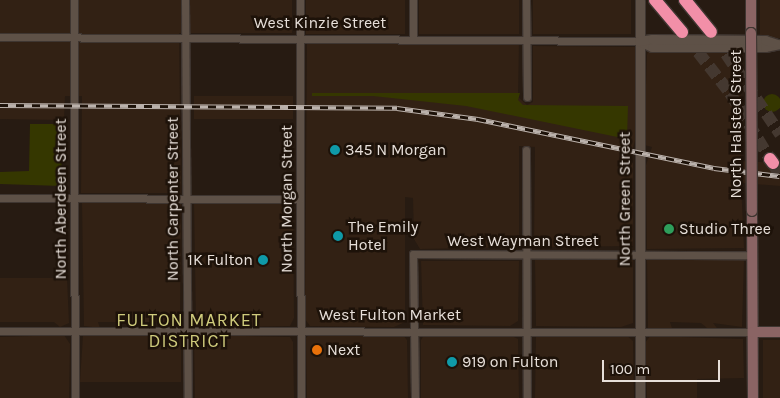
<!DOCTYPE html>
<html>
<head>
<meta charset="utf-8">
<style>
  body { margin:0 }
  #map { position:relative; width:780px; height:398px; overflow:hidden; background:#271b12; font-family:Karla,sans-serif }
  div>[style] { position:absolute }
  .built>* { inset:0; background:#322114; transform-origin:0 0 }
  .green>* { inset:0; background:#353700 }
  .round { border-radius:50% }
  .motorway-tunnel>* { height:12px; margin-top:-6px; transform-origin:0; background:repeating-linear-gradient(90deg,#443830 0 12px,transparent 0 18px) }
  .roads { filter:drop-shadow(1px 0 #3f3631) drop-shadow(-1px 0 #3f3631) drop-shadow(0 1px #3f3631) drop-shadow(0 -1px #3f3631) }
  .minor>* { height:7px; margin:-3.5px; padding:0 3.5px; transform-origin:3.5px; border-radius:3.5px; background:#5e5147 }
  .tertiary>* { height:9px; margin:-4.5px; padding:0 4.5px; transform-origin:4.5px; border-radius:4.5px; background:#5e5147 }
  .secondary>* { height:10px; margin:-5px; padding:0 5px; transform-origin:5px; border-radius:5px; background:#8a6464 }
  .motorway>* { height:12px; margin:-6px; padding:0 6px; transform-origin:6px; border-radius:6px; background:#f28fa8 }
  .rail>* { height:4.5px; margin-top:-2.25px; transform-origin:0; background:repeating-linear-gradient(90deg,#1d1209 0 8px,#bbb2ac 0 16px); box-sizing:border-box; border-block:1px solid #bbb2ac }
  .bridges { filter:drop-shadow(1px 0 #3f3631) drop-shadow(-1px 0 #3f3631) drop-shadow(0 1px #3f3631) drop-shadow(0 -1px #3f3631) }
  .secondary-bridge>* { height:10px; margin:-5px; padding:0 5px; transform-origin:5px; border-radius:5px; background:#8a6464 }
  .dots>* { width:14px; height:14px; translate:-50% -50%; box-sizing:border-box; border:2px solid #1d1209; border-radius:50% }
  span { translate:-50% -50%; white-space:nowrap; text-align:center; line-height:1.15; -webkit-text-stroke:5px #1d1209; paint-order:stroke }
  .street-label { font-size:16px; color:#e7dfd9 }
  .poi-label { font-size:16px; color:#e7dfd9 }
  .left { translate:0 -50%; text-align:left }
  .right { translate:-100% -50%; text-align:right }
  .neighbourhood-label { font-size:18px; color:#cfcb7c; letter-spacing:1px }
  .scale { position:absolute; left:602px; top:360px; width:118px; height:22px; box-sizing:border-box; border:2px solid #e7dfd9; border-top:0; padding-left:6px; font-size:15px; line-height:18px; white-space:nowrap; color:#e7dfd9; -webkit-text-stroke:4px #1d1209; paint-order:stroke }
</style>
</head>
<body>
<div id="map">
  <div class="built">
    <div style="clip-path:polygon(0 0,292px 0,292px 33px,179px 33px,181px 193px,81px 193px,82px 96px,65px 96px,64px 120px,0 119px)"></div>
    <div style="left:306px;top:0;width:99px;height:34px"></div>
    <div style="left:419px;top:0;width:100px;height:34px"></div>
    <div style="left:533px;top:0;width:98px;height:34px"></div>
    <div style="left:760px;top:0;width:20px;height:38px"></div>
    <div style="clip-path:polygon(307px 42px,519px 43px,518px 97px,527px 105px,533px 102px,533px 46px,635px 47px,635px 140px,630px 161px,633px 163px,633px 246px,534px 247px,535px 147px,519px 146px,519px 247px,420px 249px,414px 239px,413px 198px,405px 197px,405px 322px,394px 327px,310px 326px,305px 319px)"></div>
    <div style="clip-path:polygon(655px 49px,658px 52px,740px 52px,741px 161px,780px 163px,780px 186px,741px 183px,744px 248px,647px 249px,646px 165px,652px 147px,644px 145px,647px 55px,648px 51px)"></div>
    <div style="left:293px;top:96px;width:23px;height:99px;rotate:90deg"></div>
    <div style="clip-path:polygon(82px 202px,181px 202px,180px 324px,168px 327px,163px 322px,98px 322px,100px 328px,84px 326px)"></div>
    <div style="clip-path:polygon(194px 202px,293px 202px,294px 318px,290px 326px,200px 327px,196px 325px)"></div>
    <div style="clip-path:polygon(535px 260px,633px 260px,633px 323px,621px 327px,536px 326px)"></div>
    <div style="clip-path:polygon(647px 260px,744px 260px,742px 327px,713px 323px,717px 328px,707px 328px,701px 323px,670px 322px,672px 328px,648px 328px)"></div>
    <div style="clip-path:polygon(421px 261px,519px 261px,518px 321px,510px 326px,423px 325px)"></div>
    <div style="clip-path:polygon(0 278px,67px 278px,69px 323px,60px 327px,54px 322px,0 322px)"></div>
    <div style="clip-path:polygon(309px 334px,403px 335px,407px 340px,408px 398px,307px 398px,306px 338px)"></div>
    <div style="clip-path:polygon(625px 334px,633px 341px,634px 398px,535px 398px,536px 335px)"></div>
    <div style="clip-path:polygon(64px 335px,70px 344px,69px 398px,0 398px,0 337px)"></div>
    <div style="clip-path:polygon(83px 335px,177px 335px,181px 339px,181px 382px,80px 382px)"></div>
    <div style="clip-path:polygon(201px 335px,290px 337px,293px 342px,294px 398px,195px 398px,194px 340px)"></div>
    <div style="clip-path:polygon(424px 335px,510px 335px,518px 339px,519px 398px,421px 398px,421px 340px)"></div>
    <div style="clip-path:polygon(650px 336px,743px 339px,744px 378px,697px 379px,697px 398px,647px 398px,645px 343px)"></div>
    <div style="left:763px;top:340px;width:17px;height:58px"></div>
  </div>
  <div class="green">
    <div style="clip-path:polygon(312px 93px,520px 93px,518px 100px,523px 105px,628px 106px,627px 139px,466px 106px,373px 96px,312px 96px)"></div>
    <div class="round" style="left:763px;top:94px;width:18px;height:18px"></div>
    <div style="clip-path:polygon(30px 124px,61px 124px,62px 186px,0 184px,0 172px,29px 171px)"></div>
  </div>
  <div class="motorway-tunnel">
    <div style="left:687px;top:38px;width:70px;rotate:52deg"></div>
    <div style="left:730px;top:93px;width:77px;rotate:58.8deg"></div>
    <div style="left:716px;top:39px;width:115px;rotate:56deg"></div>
    <div style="left:773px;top:163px;width:16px;rotate:63deg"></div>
  </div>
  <div class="roads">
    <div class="minor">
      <div style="left:74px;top:0;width:398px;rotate:89.9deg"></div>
      <div style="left:185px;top:0;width:398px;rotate:89.6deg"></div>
      <div style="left:300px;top:0;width:398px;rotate:89.9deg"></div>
      <div style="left:413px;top:0;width:39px;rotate:90deg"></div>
      <div style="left:526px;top:0;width:97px;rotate:89.4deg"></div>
      <div style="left:0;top:37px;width:639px;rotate:0.36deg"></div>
      <div style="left:526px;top:150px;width:248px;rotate:89.8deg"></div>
      <div style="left:0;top:198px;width:300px;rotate:0.2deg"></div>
      <div style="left:0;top:331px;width:753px;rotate:0.08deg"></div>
      <div style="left:415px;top:398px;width:144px;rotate:-90.8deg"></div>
      <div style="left:413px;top:254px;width:339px;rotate:0.2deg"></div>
    </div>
    <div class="tertiary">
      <div style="left:640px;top:0;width:398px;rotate:90deg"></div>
      <div style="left:639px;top:41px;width:14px;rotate:25deg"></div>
      <div style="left:652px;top:47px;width:113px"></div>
      <div style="left:765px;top:47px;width:15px;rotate:-11deg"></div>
      <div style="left:639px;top:41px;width:13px;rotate:-9deg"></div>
      <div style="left:652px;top:39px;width:113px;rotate:0.5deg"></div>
      <div style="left:765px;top:40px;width:13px;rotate:18deg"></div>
    </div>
    <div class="secondary">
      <div style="left:751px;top:33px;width:33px;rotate:-90deg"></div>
      <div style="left:752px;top:211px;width:187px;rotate:89.7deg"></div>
      <div style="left:753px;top:332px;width:27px"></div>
    </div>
    <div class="motorway">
      <div style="left:655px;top:0;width:42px;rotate:49.8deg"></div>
      <div style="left:685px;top:0;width:41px;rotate:50.9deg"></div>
      <div style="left:770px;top:159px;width:5px;rotate:53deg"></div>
    </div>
  </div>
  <div class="rail">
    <div style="left:0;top:105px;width:397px;rotate:0.4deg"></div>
    <div style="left:397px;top:108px;width:82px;rotate:7.7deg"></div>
    <div style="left:478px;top:119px;width:241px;rotate:11.7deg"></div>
    <div style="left:714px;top:168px;width:66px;rotate:6.9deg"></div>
  </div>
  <div class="bridges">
    <div class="secondary-bridge">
      <div style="left:751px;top:33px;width:178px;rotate:89.7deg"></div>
    </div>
  </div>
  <div class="dots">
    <div style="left:335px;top:150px;background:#0f9aa8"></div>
    <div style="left:669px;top:229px;background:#2e9e5b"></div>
    <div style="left:338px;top:236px;background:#0f9aa8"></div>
    <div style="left:263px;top:260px;background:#0f9aa8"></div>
    <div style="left:317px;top:350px;background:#e8710a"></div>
    <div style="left:452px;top:362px;background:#0f9aa8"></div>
  </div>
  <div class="street-label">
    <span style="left:320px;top:23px">West Kinzie Street</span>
    <span style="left:736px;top:124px;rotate:-90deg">North Halsted Street</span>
    <span style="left:61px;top:199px;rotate:-90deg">North Aberdeen Street</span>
    <span style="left:173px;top:199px;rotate:-90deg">North Carpenter Street</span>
    <span style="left:287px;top:199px;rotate:-90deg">North Morgan Street</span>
    <span style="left:625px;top:199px;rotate:-90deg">North Green Street</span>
    <span style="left:523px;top:241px">West Wayman Street</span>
    <span style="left:390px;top:315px">West Fulton Market</span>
  </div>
  <div class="poi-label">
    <span class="left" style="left:345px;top:150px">345 N Morgan</span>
    <span class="left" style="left:348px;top:236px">The Emily<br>Hotel</span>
    <span class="left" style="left:679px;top:229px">Studio Three</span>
    <span class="right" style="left:253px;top:260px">1K Fulton</span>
    <span class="left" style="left:327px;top:350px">Next</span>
    <span class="left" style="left:462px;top:362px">919 on Fulton</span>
  </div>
  <div class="neighbourhood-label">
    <span style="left:189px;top:331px">FULTON MARKET<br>DISTRICT</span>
  </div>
  <div class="scale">100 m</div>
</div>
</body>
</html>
